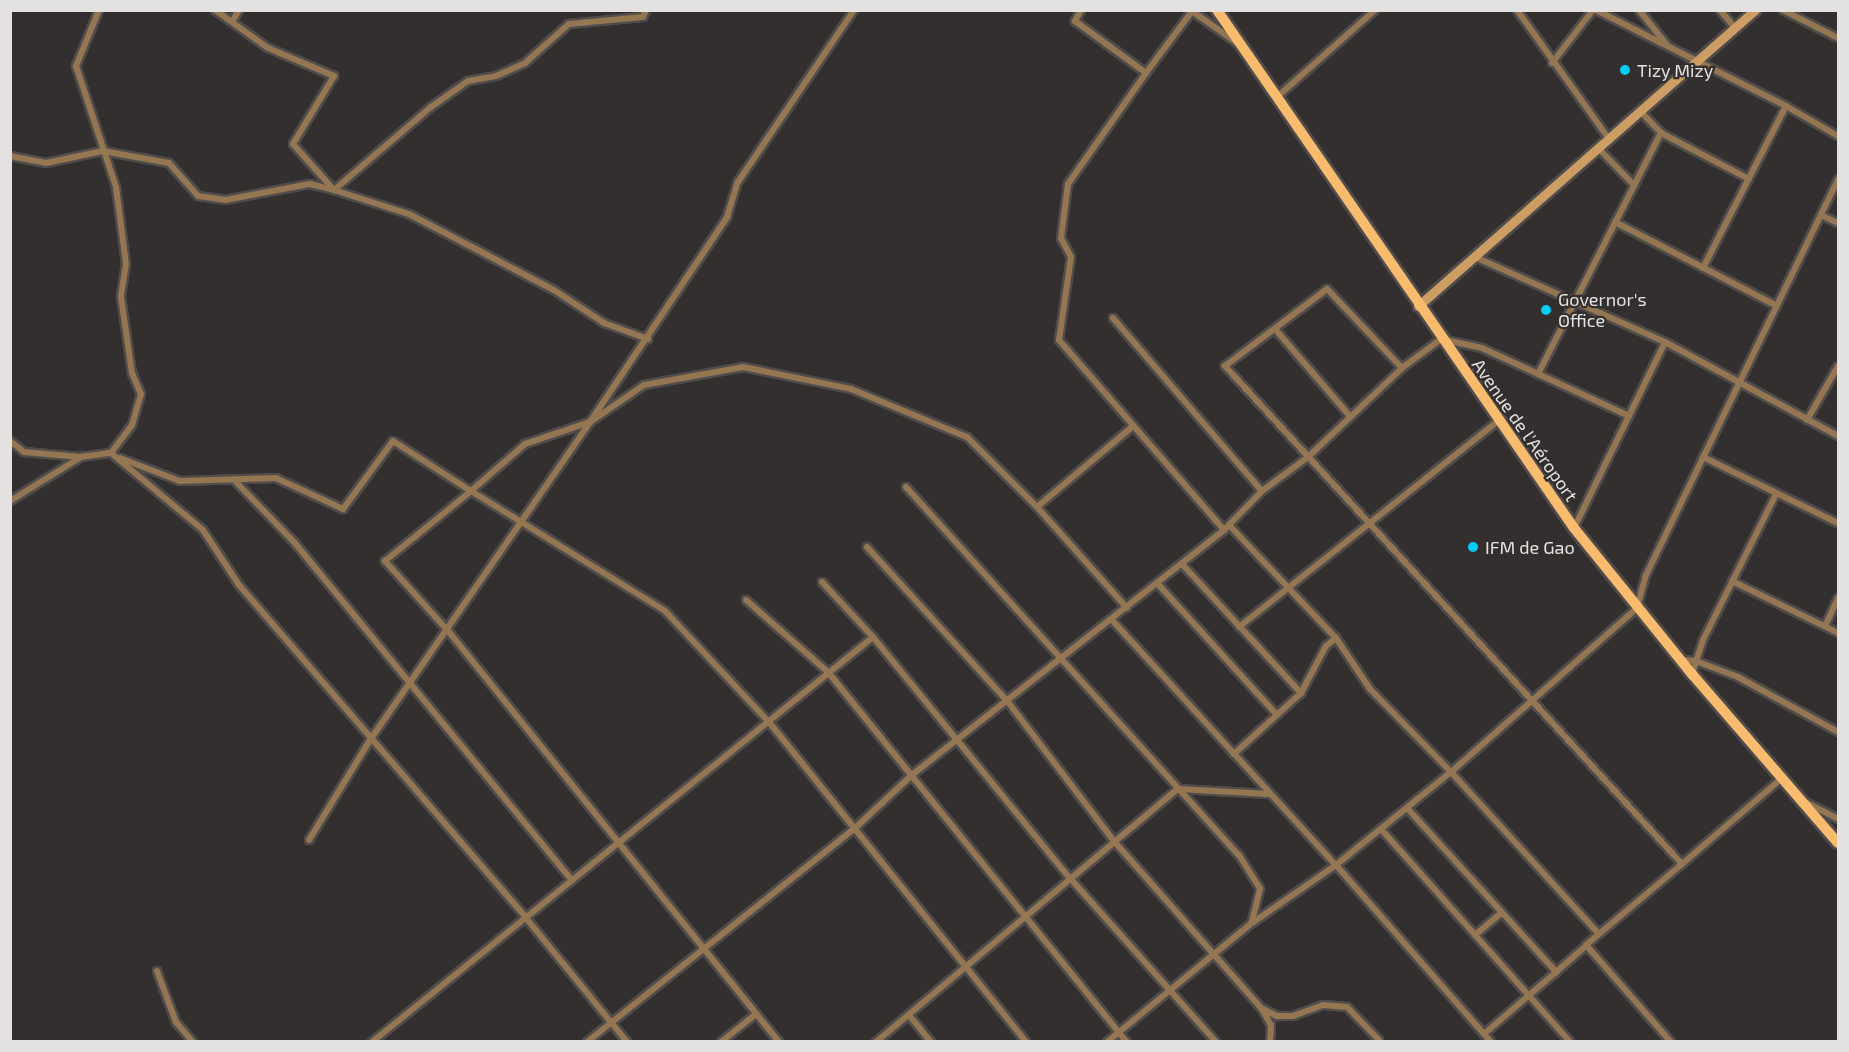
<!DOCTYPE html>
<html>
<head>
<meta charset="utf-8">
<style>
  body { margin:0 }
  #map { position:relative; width:1849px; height:1052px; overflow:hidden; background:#332f2e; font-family:"Exo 2",sans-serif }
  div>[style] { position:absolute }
  .roads { filter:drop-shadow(2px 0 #4f4c4b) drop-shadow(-2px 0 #4f4c4b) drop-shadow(0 2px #4f4c4b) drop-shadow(0 -2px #4f4c4b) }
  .street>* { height:6px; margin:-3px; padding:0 3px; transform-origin:3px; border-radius:3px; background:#947653 }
  .secondary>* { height:9px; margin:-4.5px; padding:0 4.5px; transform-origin:4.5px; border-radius:4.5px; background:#cd9d63 }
  .primary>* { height:10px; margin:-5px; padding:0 5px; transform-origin:5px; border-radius:5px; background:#f9bb6e }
  .dots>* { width:16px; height:16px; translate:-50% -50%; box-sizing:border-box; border:3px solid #332f2e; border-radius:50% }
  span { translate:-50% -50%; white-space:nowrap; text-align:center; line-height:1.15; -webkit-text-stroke:4.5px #332f2e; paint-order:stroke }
  .poi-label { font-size:18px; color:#e4e2e1 }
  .left { translate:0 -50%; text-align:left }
  .street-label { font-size:18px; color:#e4e2e1 }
  .frame { position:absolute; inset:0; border:12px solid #e4e2e1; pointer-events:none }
</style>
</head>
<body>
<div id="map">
  <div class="roads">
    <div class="street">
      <div style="left:99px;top:10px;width:61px;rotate:112.3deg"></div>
      <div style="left:76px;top:66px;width:127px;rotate:71.7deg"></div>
      <div style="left:116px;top:187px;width:78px;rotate:82.6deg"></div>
      <div style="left:126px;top:264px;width:33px;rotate:99deg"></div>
      <div style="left:121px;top:297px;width:77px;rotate:81.8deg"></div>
      <div style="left:132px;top:373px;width:23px;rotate:67deg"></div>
      <div style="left:141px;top:394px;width:32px;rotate:106deg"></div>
      <div style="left:132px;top:425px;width:35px;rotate:127deg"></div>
      <div style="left:215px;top:10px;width:65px;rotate:35.6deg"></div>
      <div style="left:268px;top:48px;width:72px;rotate:23deg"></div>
      <div style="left:334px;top:76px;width:79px;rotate:121.1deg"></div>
      <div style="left:293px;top:144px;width:62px;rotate:48.3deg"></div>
      <div style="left:334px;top:190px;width:79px;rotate:17.7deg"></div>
      <div style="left:409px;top:214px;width:164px;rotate:27.7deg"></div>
      <div style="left:554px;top:290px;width:60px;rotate:33.4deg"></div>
      <div style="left:604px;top:323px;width:47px;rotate:20deg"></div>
      <div style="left:1081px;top:10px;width:13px;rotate:119deg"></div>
      <div style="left:1075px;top:21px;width:88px;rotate:36.2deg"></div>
      <div style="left:1146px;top:73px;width:136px;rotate:125.1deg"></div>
      <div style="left:1068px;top:184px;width:54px;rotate:97.4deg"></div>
      <div style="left:1061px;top:238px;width:21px;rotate:62deg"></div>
      <div style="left:1071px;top:257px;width:84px;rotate:98.2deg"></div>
      <div style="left:1059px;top:340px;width:252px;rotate:49deg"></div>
      <div style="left:1517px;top:10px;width:158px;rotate:54.5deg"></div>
      <div style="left:1596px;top:10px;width:213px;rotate:26.8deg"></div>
      <div style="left:1786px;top:106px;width:60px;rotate:30deg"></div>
      <div style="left:1639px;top:10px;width:45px;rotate:51.3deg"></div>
      <div style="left:1720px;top:10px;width:23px;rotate:50deg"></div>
      <div style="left:1783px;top:10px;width:62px;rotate:27deg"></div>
      <div style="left:232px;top:22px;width:14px;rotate:-60deg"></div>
      <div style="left:1552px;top:63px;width:67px;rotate:-52.3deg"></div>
      <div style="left:1146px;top:73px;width:77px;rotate:-53.4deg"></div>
      <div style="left:1192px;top:11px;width:55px;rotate:35.4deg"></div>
      <div style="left:1277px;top:97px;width:131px;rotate:-41.6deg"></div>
      <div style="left:1640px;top:111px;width:30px;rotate:46deg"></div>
      <div style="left:1661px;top:133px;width:99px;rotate:27.6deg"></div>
      <div style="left:1598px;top:148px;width:52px;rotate:45.8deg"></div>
      <div style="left:10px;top:156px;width:37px;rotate:11deg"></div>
      <div style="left:46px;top:163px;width:58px;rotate:-11.9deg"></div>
      <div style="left:103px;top:151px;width:67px;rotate:10.3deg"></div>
      <div style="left:169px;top:163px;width:44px;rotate:48.7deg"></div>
      <div style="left:198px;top:196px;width:27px;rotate:8deg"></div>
      <div style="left:225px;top:200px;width:86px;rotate:-10.7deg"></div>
      <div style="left:310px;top:184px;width:25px;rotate:14deg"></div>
      <div style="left:334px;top:190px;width:128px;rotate:-40.6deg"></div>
      <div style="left:431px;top:107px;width:45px;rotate:-35.1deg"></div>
      <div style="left:468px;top:81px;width:28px;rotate:-10deg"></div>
      <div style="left:496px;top:76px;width:32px;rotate:-24deg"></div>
      <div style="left:525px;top:63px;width:59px;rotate:-41.6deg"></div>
      <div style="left:569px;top:24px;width:74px;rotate:-5.4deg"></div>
      <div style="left:643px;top:17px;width:8px;rotate:-67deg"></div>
      <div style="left:1823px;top:216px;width:17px;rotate:25deg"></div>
      <div style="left:1615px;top:222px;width:182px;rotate:27.4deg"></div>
      <div style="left:1475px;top:257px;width:208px;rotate:24.1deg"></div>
      <div style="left:1665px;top:342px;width:197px;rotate:28.5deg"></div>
      <div style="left:1703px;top:268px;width:182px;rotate:-62.9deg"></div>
      <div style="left:1113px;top:318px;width:228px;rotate:49.3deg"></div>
      <div style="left:1275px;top:329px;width:113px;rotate:49.3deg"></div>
      <div style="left:1402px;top:368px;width:109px;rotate:-133.5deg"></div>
      <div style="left:1327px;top:289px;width:128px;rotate:143deg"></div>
      <div style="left:1225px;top:366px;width:676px;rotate:47.46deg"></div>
      <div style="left:1682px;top:864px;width:133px;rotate:-40.7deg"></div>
      <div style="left:1538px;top:374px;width:271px;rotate:-63deg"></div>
      <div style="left:1807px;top:420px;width:62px;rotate:-60.1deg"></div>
      <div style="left:10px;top:441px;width:18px;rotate:38deg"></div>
      <div style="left:24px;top:452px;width:57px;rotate:5deg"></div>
      <div style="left:81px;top:457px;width:30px;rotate:-8deg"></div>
      <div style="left:111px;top:453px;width:120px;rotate:39.9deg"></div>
      <div style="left:203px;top:530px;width:66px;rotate:56.8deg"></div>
      <div style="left:239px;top:585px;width:440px;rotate:49.2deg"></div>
      <div style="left:526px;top:918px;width:160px;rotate:50.8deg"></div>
      <div style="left:1703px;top:457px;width:150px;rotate:26.1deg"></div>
      <div style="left:120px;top:458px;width:64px;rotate:21deg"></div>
      <div style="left:180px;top:481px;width:96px;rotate:-1.8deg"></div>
      <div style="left:276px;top:478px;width:74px;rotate:24.8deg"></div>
      <div style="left:343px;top:509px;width:84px;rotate:-53.7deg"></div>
      <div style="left:393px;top:441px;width:93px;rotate:32.7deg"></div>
      <div style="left:471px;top:491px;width:72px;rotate:-41deg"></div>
      <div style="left:525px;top:444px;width:69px;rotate:-18.7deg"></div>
      <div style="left:590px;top:422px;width:247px;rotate:-56.2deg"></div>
      <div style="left:727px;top:217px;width:37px;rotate:-73deg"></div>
      <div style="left:738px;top:182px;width:207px;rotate:-56deg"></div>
      <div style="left:236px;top:482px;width:83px;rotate:46deg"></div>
      <div style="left:294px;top:542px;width:438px;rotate:50.6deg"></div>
      <div style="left:906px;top:487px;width:496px;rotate:47.9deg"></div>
      <div style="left:1239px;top:855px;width:40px;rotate:58deg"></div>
      <div style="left:1260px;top:889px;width:34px;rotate:104deg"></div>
      <div style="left:10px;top:501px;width:84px;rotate:-31.8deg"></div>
      <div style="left:1037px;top:507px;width:135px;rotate:48.3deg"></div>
      <div style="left:1229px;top:525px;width:156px;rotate:46.6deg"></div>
      <div style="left:1336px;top:638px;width:61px;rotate:56.3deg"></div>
      <div style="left:1370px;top:689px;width:116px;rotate:45.7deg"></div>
      <div style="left:1451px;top:772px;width:219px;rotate:47.6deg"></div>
      <div style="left:1574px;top:528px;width:207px;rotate:-63.9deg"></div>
      <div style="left:867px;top:547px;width:210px;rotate:47.7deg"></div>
      <div style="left:1008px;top:702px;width:173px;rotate:52.7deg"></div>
      <div style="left:1113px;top:840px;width:225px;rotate:48.6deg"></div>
      <div style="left:1262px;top:1009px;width:18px;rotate:61deg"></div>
      <div style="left:1271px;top:1025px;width:17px;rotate:93deg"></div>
      <div style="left:1182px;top:564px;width:176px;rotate:47.3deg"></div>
      <div style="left:1301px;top:693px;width:91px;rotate:137.7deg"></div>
      <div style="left:1732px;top:581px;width:118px;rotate:26.1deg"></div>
      <div style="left:822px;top:582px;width:75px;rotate:47.2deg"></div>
      <div style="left:873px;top:637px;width:310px;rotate:50.8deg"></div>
      <div style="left:1069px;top:877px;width:221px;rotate:48.3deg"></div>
      <div style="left:1157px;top:583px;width:178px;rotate:47.7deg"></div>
      <div style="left:746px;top:600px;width:109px;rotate:41.3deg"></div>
      <div style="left:828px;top:672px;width:476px;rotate:51.1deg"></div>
      <div style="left:1112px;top:620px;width:332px;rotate:47.6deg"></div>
      <div style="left:1336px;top:865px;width:235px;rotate:48.8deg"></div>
      <div style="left:1825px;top:626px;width:31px;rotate:-65deg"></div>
      <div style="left:1239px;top:627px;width:332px;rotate:-38.5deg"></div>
      <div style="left:1682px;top:660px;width:14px;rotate:4deg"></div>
      <div style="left:1696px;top:661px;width:45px;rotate:20.9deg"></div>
      <div style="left:1738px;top:677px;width:114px;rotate:28.8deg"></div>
      <div style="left:1692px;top:674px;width:36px;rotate:-72deg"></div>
      <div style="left:1703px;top:640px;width:163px;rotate:-63.4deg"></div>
      <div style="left:1301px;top:693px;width:53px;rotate:-62deg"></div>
      <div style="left:1326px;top:646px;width:13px;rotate:-39deg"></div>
      <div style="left:1807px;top:803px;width:35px;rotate:27deg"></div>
      <div style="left:1407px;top:808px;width:222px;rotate:47.7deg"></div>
      <div style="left:1556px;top:972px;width:41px;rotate:-41.1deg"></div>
      <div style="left:1381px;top:829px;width:285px;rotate:48.4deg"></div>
      <div style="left:309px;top:840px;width:117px;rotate:-58.6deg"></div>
      <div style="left:370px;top:740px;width:387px;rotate:-55.3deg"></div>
      <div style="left:590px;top:422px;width:65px;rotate:-34.4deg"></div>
      <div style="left:644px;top:385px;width:101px;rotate:-10.3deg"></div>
      <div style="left:743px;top:367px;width:110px;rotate:11.5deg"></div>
      <div style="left:851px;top:389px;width:126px;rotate:22.5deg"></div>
      <div style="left:967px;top:437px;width:99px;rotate:45deg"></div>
      <div style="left:1037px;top:507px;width:124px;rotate:-40.1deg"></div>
      <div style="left:1475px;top:935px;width:34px;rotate:-40deg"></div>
      <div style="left:157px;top:971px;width:54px;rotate:69.6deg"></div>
      <div style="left:176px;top:1022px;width:26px;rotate:50deg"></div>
      <div style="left:1263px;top:1009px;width:16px;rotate:27deg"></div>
      <div style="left:1277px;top:1016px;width:16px"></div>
      <div style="left:1293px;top:1016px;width:32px;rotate:-20deg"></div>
      <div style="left:1323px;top:1005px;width:24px;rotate:5deg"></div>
      <div style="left:1347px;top:1007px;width:46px;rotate:45.9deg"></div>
      <div style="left:909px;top:1015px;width:35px;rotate:51deg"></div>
      <div style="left:1484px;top:1034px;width:95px;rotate:-40.7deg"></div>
      <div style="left:372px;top:1042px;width:644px;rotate:-38.95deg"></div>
      <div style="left:587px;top:1042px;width:340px;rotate:-38.6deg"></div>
      <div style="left:853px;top:830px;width:82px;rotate:-43deg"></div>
      <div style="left:913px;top:774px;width:395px;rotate:-38.1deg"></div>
      <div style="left:1224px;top:530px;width:54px;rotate:-45.7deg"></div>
      <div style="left:1262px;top:491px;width:57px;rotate:-36.5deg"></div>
      <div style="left:1308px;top:457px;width:129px;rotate:-43.4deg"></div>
      <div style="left:1402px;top:368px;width:49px;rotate:-36.6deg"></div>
      <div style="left:1441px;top:339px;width:42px;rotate:12.4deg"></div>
      <div style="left:1482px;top:348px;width:162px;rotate:24.8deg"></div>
      <div style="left:721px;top:1042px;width:45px;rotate:-38.7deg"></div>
      <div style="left:779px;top:1042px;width:526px;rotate:-128.83deg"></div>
      <div style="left:449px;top:632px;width:96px;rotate:-132deg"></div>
      <div style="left:385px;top:561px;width:111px;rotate:-39.1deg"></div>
      <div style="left:471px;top:491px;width:228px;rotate:31.7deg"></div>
      <div style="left:665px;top:611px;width:152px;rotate:46.9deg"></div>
      <div style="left:769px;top:722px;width:410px;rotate:51.2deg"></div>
      <div style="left:876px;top:1042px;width:393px;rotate:-40deg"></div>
      <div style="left:1177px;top:789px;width:93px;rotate:3.1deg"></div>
      <div style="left:1107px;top:1042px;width:188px;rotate:-39.4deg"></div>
      <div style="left:1252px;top:923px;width:102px;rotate:-34.6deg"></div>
      <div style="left:1336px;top:865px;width:148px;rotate:-39deg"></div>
      <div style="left:1451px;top:772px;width:248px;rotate:-41.4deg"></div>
      <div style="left:1637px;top:608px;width:34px;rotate:-75deg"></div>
      <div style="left:1646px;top:575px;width:440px;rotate:-64.1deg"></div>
      <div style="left:1671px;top:1042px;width:129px;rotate:-131.2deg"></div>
      <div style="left:1586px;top:945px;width:126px;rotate:-40.2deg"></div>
    </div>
    <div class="secondary">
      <div style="left:1418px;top:306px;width:449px;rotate:-41.3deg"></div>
    </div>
    <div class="primary">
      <div style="left:1217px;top:10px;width:629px;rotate:55.43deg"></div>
      <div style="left:1574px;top:528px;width:188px;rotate:51.1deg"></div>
      <div style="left:1692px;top:674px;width:223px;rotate:49.2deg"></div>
    </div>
  </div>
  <div class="dots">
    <div style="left:1625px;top:70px;background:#01cbf9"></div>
    <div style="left:1546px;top:310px;background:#01cbf9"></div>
    <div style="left:1473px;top:547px;background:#01cbf9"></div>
  </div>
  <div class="poi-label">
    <span class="left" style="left:1637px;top:70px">Tizy Mizy</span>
    <span class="left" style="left:1558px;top:310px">Governor's<br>Office</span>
    <span class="left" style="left:1485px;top:547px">IFM de Gao</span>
  </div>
  <div class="street-label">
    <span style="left:1525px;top:430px;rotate:55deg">Avenue de l'Aéroport</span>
  </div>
  <div class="frame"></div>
</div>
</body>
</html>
